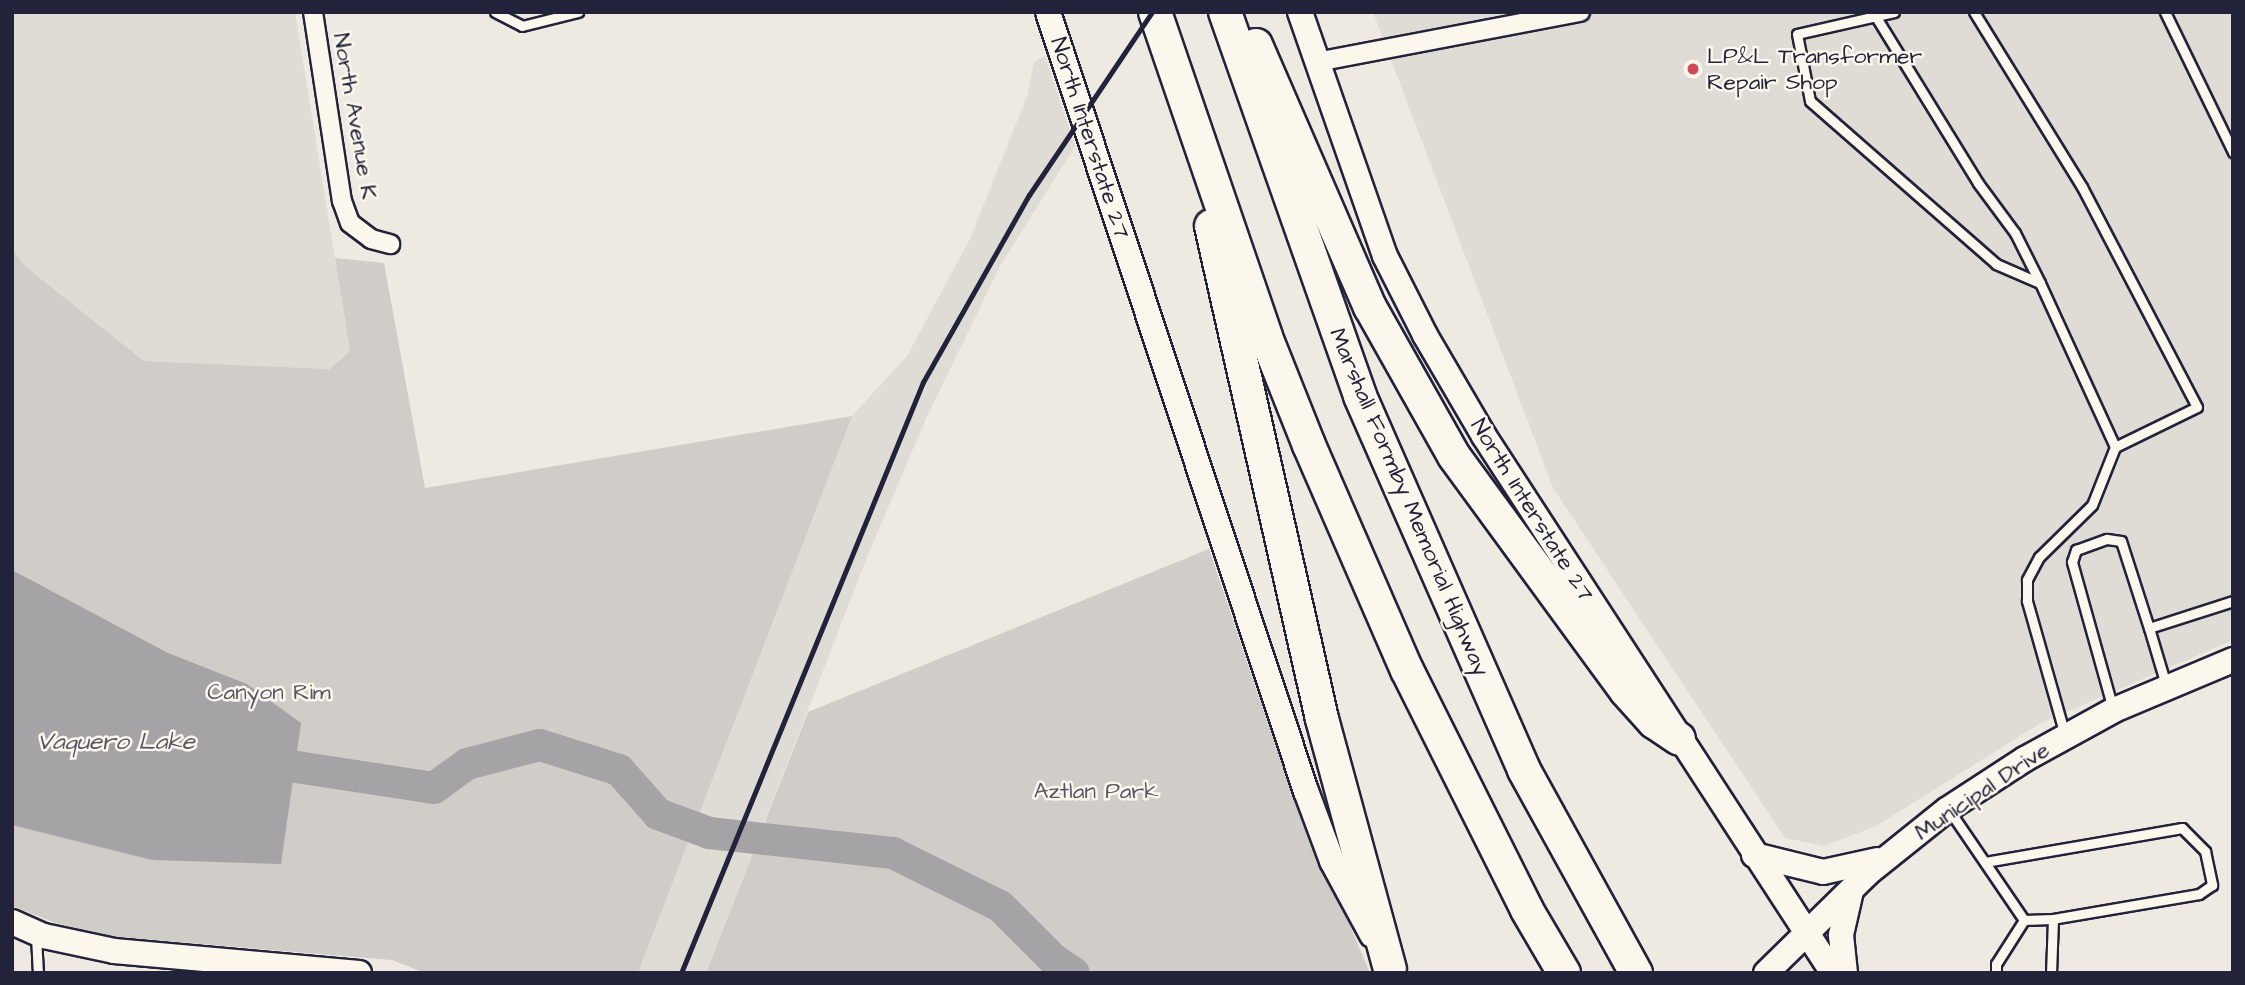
<!DOCTYPE html>
<html>
<head>
<meta charset="utf-8">
<style>
  body { margin:0 }
  #map { position:relative; width:2245px; height:985px; overflow:hidden; background:#eeeae2; font-family:"Architects Daughter",sans-serif }
  div>[style] { position:absolute }
  .built>* { inset:0; background:#dfdbd5 }
  .green>* { inset:0; background:#d0cdc9 }
  .water>* { inset:0; background:#a6a3a7 }
  .river>* { height:32px; margin:-16px; padding:0 16px; transform-origin:16px; border-radius:16px; background:#a6a3a7 }
  .roads { filter:drop-shadow(2px 0 #22223b) drop-shadow(-2px 0 #22223b) drop-shadow(0 2px #22223b) drop-shadow(0 -2px #22223b) }
  .lane>* { height:9px; margin:-4.5px; padding:0 4.5px; transform-origin:4.5px; border-radius:4.5px; background:#fbf7ec }
  .street>* { height:18px; margin:-9px; padding:0 9px; transform-origin:9px; border-radius:9px; background:#fbf7ec }
  .secondary>* { height:24px; margin:-12px; padding:0 12px; transform-origin:12px; border-radius:12px; background:#fbf7ec }
  .highway>* { height:32px; margin:-16px; padding:0 16px; transform-origin:16px; border-radius:16px; background:#fbf7ec }
  .rail>* { height:5px; margin:-2.5px; padding:0 2.5px; transform-origin:2.5px; border-radius:2.5px; background:#22223b }
  .dots>* { width:19px; height:19px; translate:-50% -50%; box-sizing:border-box; border:4px solid #fbf7ec; border-radius:50% }
  span { translate:-50% -50%; white-space:nowrap; text-align:center; line-height:1.15; -webkit-text-stroke:5px #fbf7ec; paint-order:stroke }
  .poi-label { font-size:23px; color:#22223b }
  .left { translate:0 -50%; text-align:left }
  .street-label { font-size:23px; color:#22223b }
  .park-label { font-size:23px; color:#565566 }
  .water-label { font-size:24px; color:#575666; font-style:italic }
  .frame { position:absolute; inset:0; border:14px solid #22223b; pointer-events:none }
</style>
</head>
<body>
<div id="map">
  <div class="built">
    <div style="clip-path:polygon(12px 12px,295px 12px,350px 351px,330px 369px,144px 361px,25px 266px,12px 248px)"></div>
    <div style="clip-path:polygon(1373px 12px,2233px 12px,2233px 640px,2041px 723px,1876px 826px,1824px 846px,1785px 838px,1553px 488px)"></div>
    <div style="clip-path:polygon(1045px 56px,1075px 146px,1000px 266px,925px 421px,867px 557px,706px 973px,638px 973px,852px 416px,907px 356px,970px 239px,1028px 94px,1034px 62px)"></div>
  </div>
  <div class="green">
    <div style="clip-path:polygon(12px 248px,25px 266px,144px 361px,330px 369px,350px 351px,335px 258px,384px 263px,425px 488px,852px 416px,638px 973px,425px 973px,392px 960px,107px 936px,56px 923px,12px 906px)"></div>
    <div style="clip-path:polygon(1209px 549px,1283px 768px,1370px 973px,706px 973px,808px 712px)"></div>
  </div>
  <div class="water">
    <div style="clip-path:polygon(12px 570px,168px 653px,247px 684px,301px 723px,281px 864px,152px 860px,12px 825px)"></div>
  </div>
  <div class="river">
    <div style="left:251px;top:760px;width:185px;rotate:8.7deg"></div>
    <div style="left:434px;top:788px;width:41px;rotate:-36deg"></div>
    <div style="left:467px;top:764px;width:75px;rotate:-14.6deg"></div>
    <div style="left:540px;top:745px;width:83px;rotate:17.6deg"></div>
    <div style="left:619px;top:770px;width:59px;rotate:48.4deg"></div>
    <div style="left:658px;top:814px;width:54px;rotate:20.4deg"></div>
    <div style="left:709px;top:833px;width:185px;rotate:6.2deg"></div>
    <div style="left:893px;top:853px;width:119px;rotate:26.4deg"></div>
    <div style="left:1000px;top:906px;width:75px;rotate:45deg"></div>
    <div style="left:1053px;top:959px;width:25px;rotate:34deg"></div>
  </div>
  <div class="roads">
    <div class="lane">
      <div style="left:495px;top:12px;width:30px;rotate:27deg"></div>
      <div style="left:522px;top:26px;width:58px;rotate:-14deg"></div>
      <div style="left:1894px;top:12px;width:99px;rotate:167.2deg"></div>
      <div style="left:1797px;top:34px;width:68px;rotate:79deg"></div>
      <div style="left:1810px;top:101px;width:247px;rotate:41.2deg"></div>
      <div style="left:1996px;top:264px;width:48px;rotate:23.4deg"></div>
      <div style="left:2040px;top:283px;width:180px;rotate:65.4deg"></div>
      <div style="left:2115px;top:447px;width:62px;rotate:111.6deg"></div>
      <div style="left:2092px;top:505px;width:74px;rotate:135.5deg"></div>
      <div style="left:2039px;top:557px;width:26px;rotate:118deg"></div>
      <div style="left:2027px;top:580px;width:21px;rotate:90deg"></div>
      <div style="left:2027px;top:601px;width:139px;rotate:74.2deg"></div>
      <div style="left:1974px;top:12px;width:206px;rotate:58.3deg"></div>
      <div style="left:2082px;top:187px;width:248px;rotate:62.4deg"></div>
      <div style="left:2197px;top:407px;width:91px;rotate:154deg"></div>
      <div style="left:2165px;top:12px;width:156px;rotate:64.1deg"></div>
      <div style="left:1876px;top:17px;width:195px;rotate:58.4deg"></div>
      <div style="left:1978px;top:183px;width:62px;rotate:53.5deg"></div>
      <div style="left:2015px;top:233px;width:56px;rotate:63.4deg"></div>
      <div style="left:2149px;top:628px;width:59px;rotate:73.4deg"></div>
      <div style="left:2113px;top:709px;width:153px;rotate:-105.6deg"></div>
      <div style="left:2072px;top:562px;width:13px;rotate:-72deg"></div>
      <div style="left:2076px;top:550px;width:33px;rotate:-20deg"></div>
      <div style="left:2107px;top:539px;width:14px;rotate:8deg"></div>
      <div style="left:2121px;top:541px;width:91px;rotate:72.2deg"></div>
      <div style="left:2149px;top:628px;width:88px;rotate:-17.8deg"></div>
      <div style="left:1949px;top:810px;width:133px;rotate:55.7deg"></div>
      <div style="left:1985px;top:862px;width:200px;rotate:-9.8deg"></div>
      <div style="left:2182px;top:828px;width:33px;rotate:45deg"></div>
      <div style="left:2205px;top:851px;width:35px;rotate:78deg"></div>
      <div style="left:2212px;top:885px;width:16px;rotate:145deg"></div>
      <div style="left:2199px;top:894px;width:148px;rotate:170.3deg"></div>
      <div style="left:36px;top:936px;width:37px;rotate:87deg"></div>
      <div style="left:1996px;top:973px;width:9px;rotate:-90deg"></div>
      <div style="left:1996px;top:964px;width:52px;rotate:-57.5deg"></div>
      <div style="left:2024px;top:920px;width:29px;rotate:-2deg"></div>
      <div style="left:2053px;top:919px;width:54px;rotate:92.1deg"></div>
    </div>
    <div class="street">
      <div style="left:313px;top:12px;width:191px;rotate:81.3deg"></div>
      <div style="left:342px;top:201px;width:23px;rotate:70deg"></div>
      <div style="left:350px;top:223px;width:26px;rotate:37deg"></div>
      <div style="left:371px;top:239px;width:20px;rotate:15deg"></div>
      <div style="left:1317px;top:62px;width:268px;rotate:-10.8deg"></div>
    </div>
    <div class="secondary">
      <div style="left:1048px;top:12px;width:821px;rotate:71.68deg"></div>
      <div style="left:1306px;top:791px;width:75px;rotate:69.6deg"></div>
      <div style="left:1332px;top:861px;width:84px;rotate:61.6deg"></div>
      <div style="left:1300px;top:12px;width:258px;rotate:70.8deg"></div>
      <div style="left:1385px;top:256px;width:89px;rotate:63.1deg"></div>
      <div style="left:1425px;top:335px;width:117px;rotate:59.7deg"></div>
      <div style="left:1484px;top:436px;width:640px;rotate:56.98deg"></div>
      <div style="left:1754px;top:855px;width:71px;rotate:13.8deg"></div>
      <div style="left:1823px;top:872px;width:55px;rotate:-12.5deg"></div>
      <div style="left:12px;top:922px;width:35px;rotate:24deg"></div>
      <div style="left:44px;top:936px;width:72px;rotate:12.1deg"></div>
      <div style="left:114px;top:951px;width:246px;rotate:5.1deg"></div>
      <div style="left:1766px;top:973px;width:143px;rotate:-44.4deg"></div>
      <div style="left:1868px;top:873px;width:102px;rotate:-38.7deg"></div>
      <div style="left:1948px;top:809px;width:92px;rotate:-33deg"></div>
      <div style="left:2025px;top:759px;width:102px;rotate:-28.8deg"></div>
      <div style="left:2114px;top:710px;width:129px;rotate:-22.8deg"></div>
      <div style="left:1845px;top:973px;width:38px;rotate:-96deg"></div>
      <div style="left:1841px;top:935px;width:45px;rotate:-77.2deg"></div>
    </div>
    <div class="highway">
      <div style="left:1155px;top:12px;width:343px;rotate:71.1deg"></div>
      <div style="left:1266px;top:337px;width:116px;rotate:68.3deg"></div>
      <div style="left:1309px;top:445px;width:245px;rotate:66.5deg"></div>
      <div style="left:1407px;top:670px;width:268px;rotate:63.4deg"></div>
      <div style="left:1527px;top:910px;width:73px;rotate:59.6deg"></div>
      <div style="left:1225px;top:12px;width:407px;rotate:70.6deg"></div>
      <div style="left:1360px;top:396px;width:408px;rotate:66.3deg"></div>
      <div style="left:1524px;top:770px;width:232px;rotate:61.1deg"></div>
      <div style="left:1256px;top:45px;width:286px;rotate:66.5deg"></div>
      <div style="left:1370px;top:307px;width:171px;rotate:60.6deg"></div>
      <div style="left:1454px;top:456px;width:291px;rotate:53.8deg"></div>
      <div style="left:1626px;top:691px;width:42px;rotate:47.9deg"></div>
      <div style="left:1654px;top:722px;width:30px;rotate:34deg"></div>
      <div style="left:1211px;top:226px;width:505px;rotate:77.31deg"></div>
      <div style="left:1322px;top:719px;width:259px;rotate:74.8deg"></div>
    </div>
  </div>
  <div class="rail">
    <div style="left:681px;top:973px;width:639px;rotate:-67.73deg"></div>
    <div style="left:923px;top:382px;width:215px;rotate:-60.5deg"></div>
    <div style="left:1029px;top:195px;width:220px;rotate:-56.1deg"></div>
  </div>
  <div class="dots">
    <div style="left:1693px;top:69px;background:#d1495b"></div>
  </div>
  <div class="poi-label">
    <span class="left" style="left:1707px;top:69px">LP&amp;L Transformer<br>Repair Shop</span>
  </div>
  <div class="street-label">
    <span style="left:355px;top:116px;rotate:80deg">North Avenue K</span>
    <span style="left:1090px;top:138px;rotate:72deg">North Interstate 27</span>
    <span style="left:1409px;top:502px;rotate:67deg">Marshall Formby Memorial Highway</span>
    <span style="left:1532px;top:510px;rotate:58deg">North Interstate 27</span>
    <span style="left:1982px;top:791px;rotate:-34deg">Municipal Drive</span>
  </div>
  <div class="park-label">
    <span style="left:269px;top:692px">Canyon Rim</span>
    <span style="left:1096px;top:791px">Aztlan Park</span>
  </div>
  <div class="water-label">
    <span style="left:116px;top:743px">Vaquero Lake</span>
  </div>
  <div class="frame"></div>
</div>
</body>
</html>
